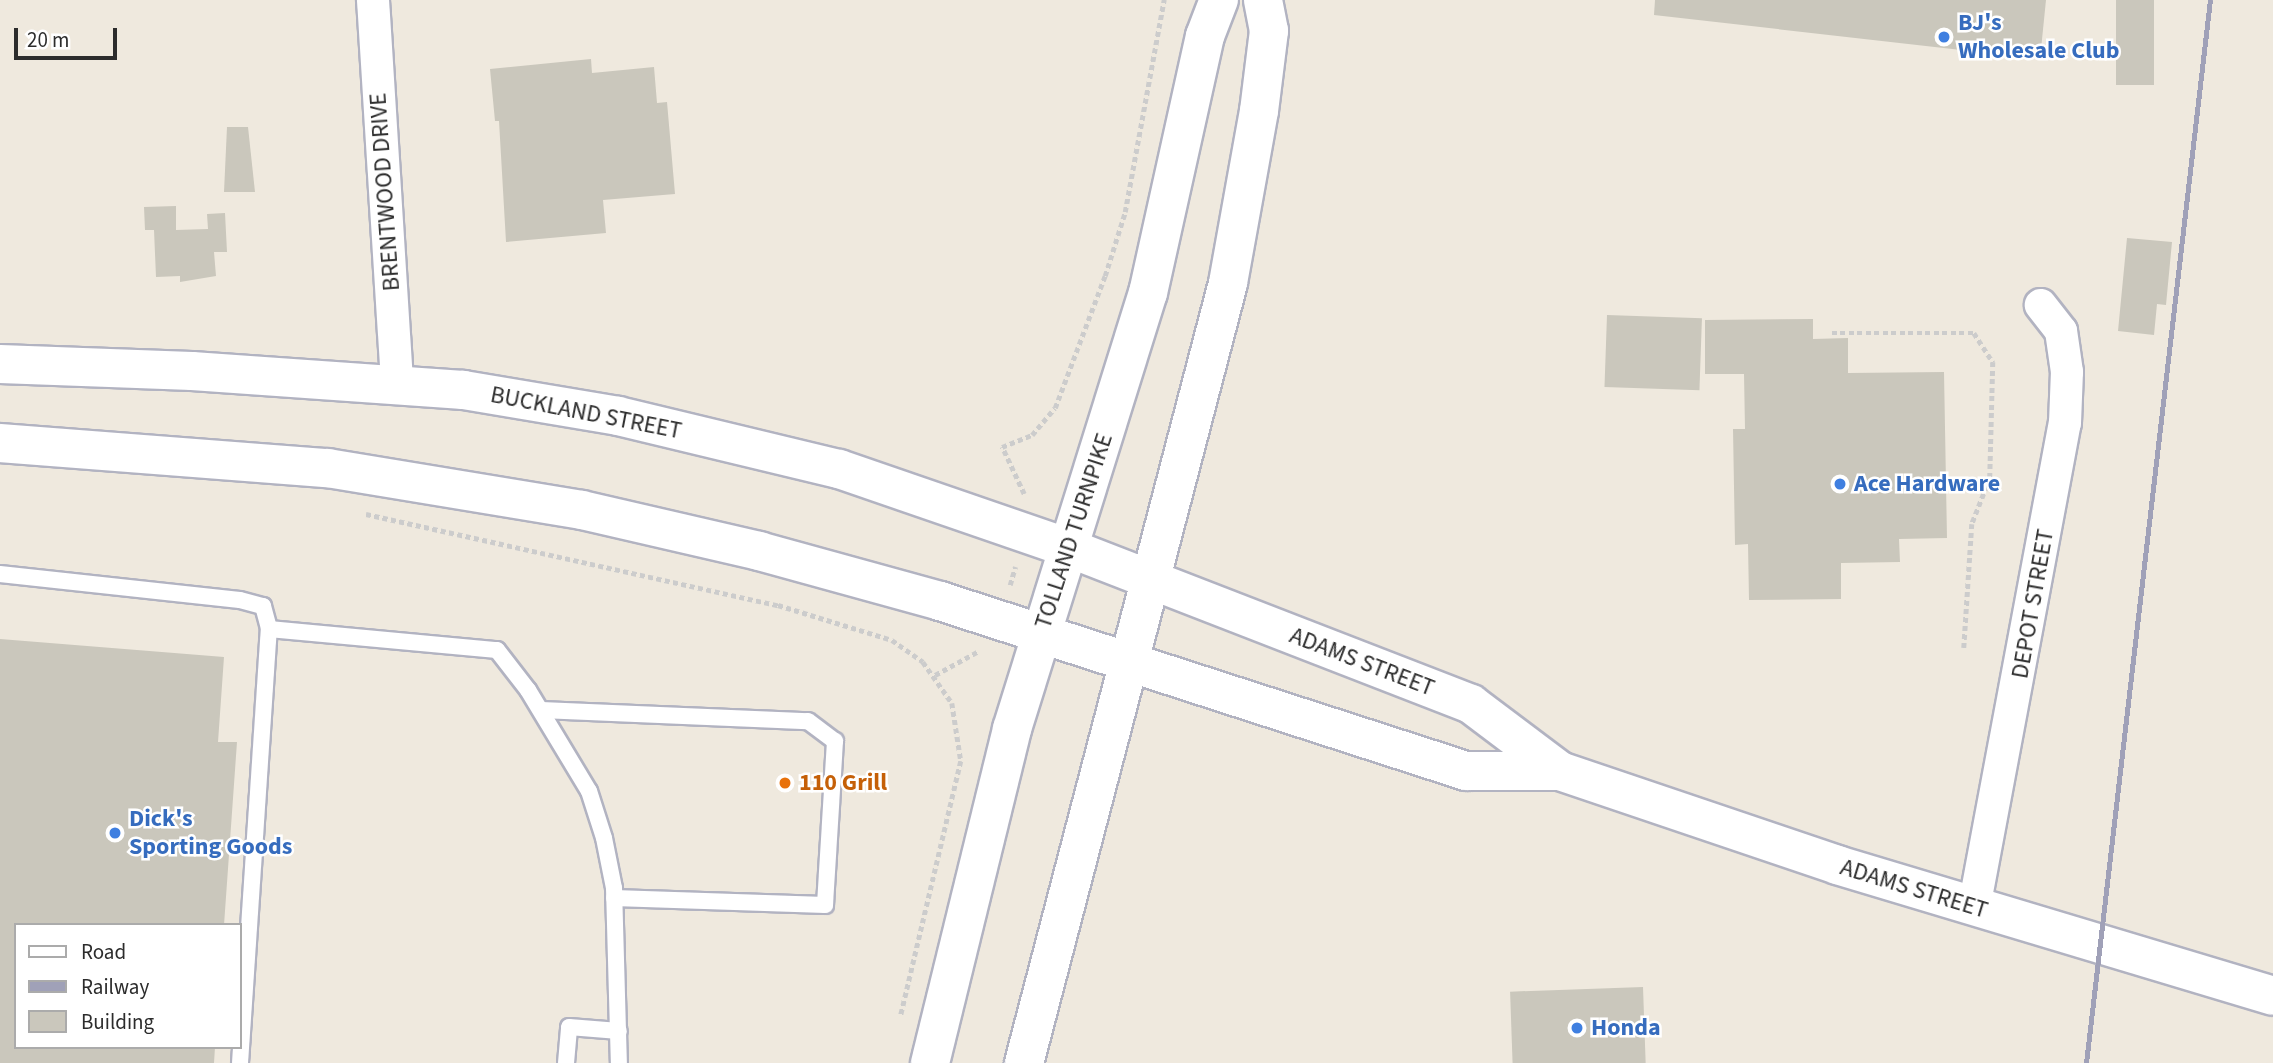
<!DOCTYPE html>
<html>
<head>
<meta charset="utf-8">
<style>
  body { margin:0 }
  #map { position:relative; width:2273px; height:1063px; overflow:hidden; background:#efe9de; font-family:"Source Sans 3",sans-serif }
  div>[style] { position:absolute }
  .building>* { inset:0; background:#cac7bc; transform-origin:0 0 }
  .path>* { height:4.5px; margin-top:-2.25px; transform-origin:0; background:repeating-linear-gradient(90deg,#ccc 0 5px,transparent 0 8.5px) }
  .roads { filter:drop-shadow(2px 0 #b2b3c1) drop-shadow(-2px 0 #b2b3c1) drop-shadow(0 2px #b2b3c1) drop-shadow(0 -2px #b2b3c1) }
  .lane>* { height:16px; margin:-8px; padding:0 8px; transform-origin:8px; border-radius:8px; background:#fff }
  .street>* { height:32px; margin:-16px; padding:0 16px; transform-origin:16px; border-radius:16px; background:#fff }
  .secondary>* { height:38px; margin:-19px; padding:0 19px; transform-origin:19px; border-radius:19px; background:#fff }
  .rail>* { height:5px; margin:-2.5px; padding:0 2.5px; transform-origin:2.5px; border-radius:2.5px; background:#a0a1b8 }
  .dots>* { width:19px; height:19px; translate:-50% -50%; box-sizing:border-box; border:4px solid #fff; border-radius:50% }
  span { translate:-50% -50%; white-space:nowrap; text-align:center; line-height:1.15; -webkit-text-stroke:5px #fff; paint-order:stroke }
  .shop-label { font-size:24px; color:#366cbe; font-weight:700 }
  .left { translate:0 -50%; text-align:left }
  .street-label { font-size:24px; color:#2c2c2c }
  .food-label { font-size:24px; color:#c56008; font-weight:700 }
  .legend { position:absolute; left:14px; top:923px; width:228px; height:126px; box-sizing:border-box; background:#fff; border:2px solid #ababab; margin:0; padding:9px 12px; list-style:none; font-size:21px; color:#2c2c2c }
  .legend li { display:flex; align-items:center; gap:14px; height:35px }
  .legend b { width:35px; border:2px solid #ababab }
  .scale { position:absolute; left:14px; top:28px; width:103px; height:32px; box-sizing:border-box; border:4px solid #2c2c2c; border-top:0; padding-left:9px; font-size:21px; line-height:24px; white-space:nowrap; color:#2c2c2c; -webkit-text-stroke:5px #fff; paint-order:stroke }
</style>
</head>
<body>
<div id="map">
  <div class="building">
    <div style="clip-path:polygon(1655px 0,2046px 0,2040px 59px,1654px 15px)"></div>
    <div style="left:2116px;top:0;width:38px;height:85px"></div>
    <div style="clip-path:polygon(591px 59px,592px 73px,654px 67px,657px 103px,667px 102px,675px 194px,603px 200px,606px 233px,506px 242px,499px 121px,495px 121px,490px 69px)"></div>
    <div style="clip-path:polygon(227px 127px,248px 127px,255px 192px,224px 192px)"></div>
    <div style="clip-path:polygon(176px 206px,176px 230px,208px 229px,207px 214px,225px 213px,227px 252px,214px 252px,216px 276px,180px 282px,180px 276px,156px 277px,154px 230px,145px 230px,144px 207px)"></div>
    <div style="clip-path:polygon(2127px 238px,2172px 242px,2166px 305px,2157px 304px,2154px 335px,2118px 331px)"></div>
    <div style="left:1607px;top:315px;width:95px;height:72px;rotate:2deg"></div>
    <div style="clip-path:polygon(1813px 319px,1813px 339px,1848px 338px,1848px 373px,1944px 372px,1947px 538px,1899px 539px,1900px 562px,1841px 563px,1841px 599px,1749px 600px,1748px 544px,1735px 545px,1733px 429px,1745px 429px,1744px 374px,1705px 374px,1705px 320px)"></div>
    <div style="clip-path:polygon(0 639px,224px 657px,218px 742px,237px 742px,224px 925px,16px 925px,16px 1047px,215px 1047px,214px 1063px,0 1063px)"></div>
    <div style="left:1643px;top:987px;width:76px;height:133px;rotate:88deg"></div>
  </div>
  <div class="path">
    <div style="left:1832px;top:333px;width:142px"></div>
    <div style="left:1974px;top:333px;width:35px;rotate:57deg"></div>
    <div style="left:1993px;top:362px;width:116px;rotate:91.5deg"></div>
    <div style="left:1990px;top:478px;width:49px;rotate:111.4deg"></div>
    <div style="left:1972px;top:524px;width:124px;rotate:93.7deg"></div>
    <div style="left:1024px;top:494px;width:52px;rotate:-115.1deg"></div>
    <div style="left:1002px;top:447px;width:32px;rotate:-22deg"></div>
    <div style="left:1032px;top:435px;width:35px;rotate:-50deg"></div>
    <div style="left:1055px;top:408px;width:141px;rotate:-69.3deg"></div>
    <div style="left:1105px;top:276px;width:67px;rotate:-72.6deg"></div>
    <div style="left:1125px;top:212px;width:216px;rotate:-79.6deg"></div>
    <div style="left:366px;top:514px;width:422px;rotate:12.5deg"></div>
    <div style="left:778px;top:605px;width:119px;rotate:17.1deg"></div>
    <div style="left:892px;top:640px;width:38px;rotate:35deg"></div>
    <div style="left:923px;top:662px;width:50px;rotate:54.7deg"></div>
    <div style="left:952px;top:703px;width:59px;rotate:81.2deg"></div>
    <div style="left:961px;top:761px;width:261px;rotate:103.3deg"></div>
    <div style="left:1010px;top:585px;width:19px;rotate:-74deg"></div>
    <div style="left:935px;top:675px;width:48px;rotate:-28.7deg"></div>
  </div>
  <div class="roads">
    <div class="lane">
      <div style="left:0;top:574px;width:241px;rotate:6.2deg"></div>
      <div style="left:240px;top:600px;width:24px;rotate:15deg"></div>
      <div style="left:263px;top:606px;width:24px;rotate:75deg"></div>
      <div style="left:269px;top:629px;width:229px;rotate:5.3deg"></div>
      <div style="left:497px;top:650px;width:51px;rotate:52.2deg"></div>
      <div style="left:528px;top:690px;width:118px;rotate:58.9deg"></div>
      <div style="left:589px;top:791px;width:49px;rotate:72.3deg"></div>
      <div style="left:604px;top:838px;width:51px;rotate:78.7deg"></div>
      <div style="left:614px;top:888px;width:175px;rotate:88.4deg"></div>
      <div style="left:541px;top:710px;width:267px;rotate:2.4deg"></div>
      <div style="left:808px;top:721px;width:34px;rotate:37deg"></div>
      <div style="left:835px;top:741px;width:164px;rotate:93.5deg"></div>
      <div style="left:825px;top:905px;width:211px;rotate:-178.1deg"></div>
      <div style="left:240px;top:1063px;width:435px;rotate:-86.2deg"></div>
      <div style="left:566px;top:1063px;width:36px;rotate:-85deg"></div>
      <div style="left:569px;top:1027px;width:50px;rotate:4.6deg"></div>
    </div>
    <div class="street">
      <div style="left:373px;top:0;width:386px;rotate:86.4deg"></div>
      <div style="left:1974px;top:908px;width:493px;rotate:-79.4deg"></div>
      <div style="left:2065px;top:423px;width:51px;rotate:-87.8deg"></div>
      <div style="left:2067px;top:372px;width:41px;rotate:-98.3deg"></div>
      <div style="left:2061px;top:331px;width:33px;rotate:-128deg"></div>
    </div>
    <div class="secondary">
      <div style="left:0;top:364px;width:192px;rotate:2.1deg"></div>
      <div style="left:192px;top:371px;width:272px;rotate:4deg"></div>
      <div style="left:463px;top:390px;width:157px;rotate:9.5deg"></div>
      <div style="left:618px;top:416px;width:227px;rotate:13.5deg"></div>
      <div style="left:839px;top:469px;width:243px;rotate:19deg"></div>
      <div style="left:1069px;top:548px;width:431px;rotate:21.2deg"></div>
      <div style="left:1471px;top:704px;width:111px;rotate:37deg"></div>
      <div style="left:1560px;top:771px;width:293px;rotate:18.7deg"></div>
      <div style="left:1837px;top:865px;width:455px;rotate:16.7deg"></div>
      <div style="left:0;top:443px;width:329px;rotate:4.4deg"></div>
      <div style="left:328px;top:468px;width:257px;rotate:9.4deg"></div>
      <div style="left:582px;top:510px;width:182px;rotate:13deg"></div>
      <div style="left:759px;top:551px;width:188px;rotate:15.4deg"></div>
      <div style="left:940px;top:601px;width:553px;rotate:17.91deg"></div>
      <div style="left:1466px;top:771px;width:94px"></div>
      <div style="left:930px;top:1063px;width:344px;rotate:-76.2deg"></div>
      <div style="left:1012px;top:729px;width:457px;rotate:-72.7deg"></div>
      <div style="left:1148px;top:293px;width:263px;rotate:-77.5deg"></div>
      <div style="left:1205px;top:36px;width:39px;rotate:-69deg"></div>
      <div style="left:1024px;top:1063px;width:806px;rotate:-75.34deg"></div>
      <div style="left:1228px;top:283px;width:175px;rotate:-79.8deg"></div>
      <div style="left:1259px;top:111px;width:81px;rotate:-82.9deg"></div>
      <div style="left:1269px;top:31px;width:32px;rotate:-101deg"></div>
    </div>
  </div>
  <div class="rail">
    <div style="left:2086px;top:1063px;width:1070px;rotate:-83.35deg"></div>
  </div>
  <div class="dots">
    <div style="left:1944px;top:37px;background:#3f7fe0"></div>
    <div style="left:1840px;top:484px;background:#3f7fe0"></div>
    <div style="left:785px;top:783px;background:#e8710a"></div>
    <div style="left:115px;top:833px;background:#3f7fe0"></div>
    <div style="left:1577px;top:1028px;background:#3f7fe0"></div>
  </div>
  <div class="shop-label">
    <span class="left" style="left:1958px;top:37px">BJ's<br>Wholesale Club</span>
    <span class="left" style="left:1854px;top:484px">Ace Hardware</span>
    <span class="left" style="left:129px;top:833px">Dick's<br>Sporting Goods</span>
    <span class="left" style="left:1591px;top:1028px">Honda</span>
  </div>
  <div class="street-label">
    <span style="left:385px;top:192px;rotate:-94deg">BRENTWOOD DRIVE</span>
    <span style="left:586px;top:413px;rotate:11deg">BUCKLAND STREET</span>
    <span style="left:1074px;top:531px;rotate:-72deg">TOLLAND TURNPIKE</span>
    <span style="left:2033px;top:604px;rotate:-80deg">DEPOT STREET</span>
    <span style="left:1362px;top:662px;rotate:21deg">ADAMS STREET</span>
    <span style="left:1914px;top:889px;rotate:17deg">ADAMS STREET</span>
  </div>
  <div class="food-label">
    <span class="left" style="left:799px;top:783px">110 Grill</span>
  </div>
  <ul class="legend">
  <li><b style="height:9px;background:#fff"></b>Road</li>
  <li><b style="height:9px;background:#a0a1b8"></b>Railway</li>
  <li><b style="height:19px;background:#cac7bc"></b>Building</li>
  </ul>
  <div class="scale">20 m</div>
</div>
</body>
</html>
